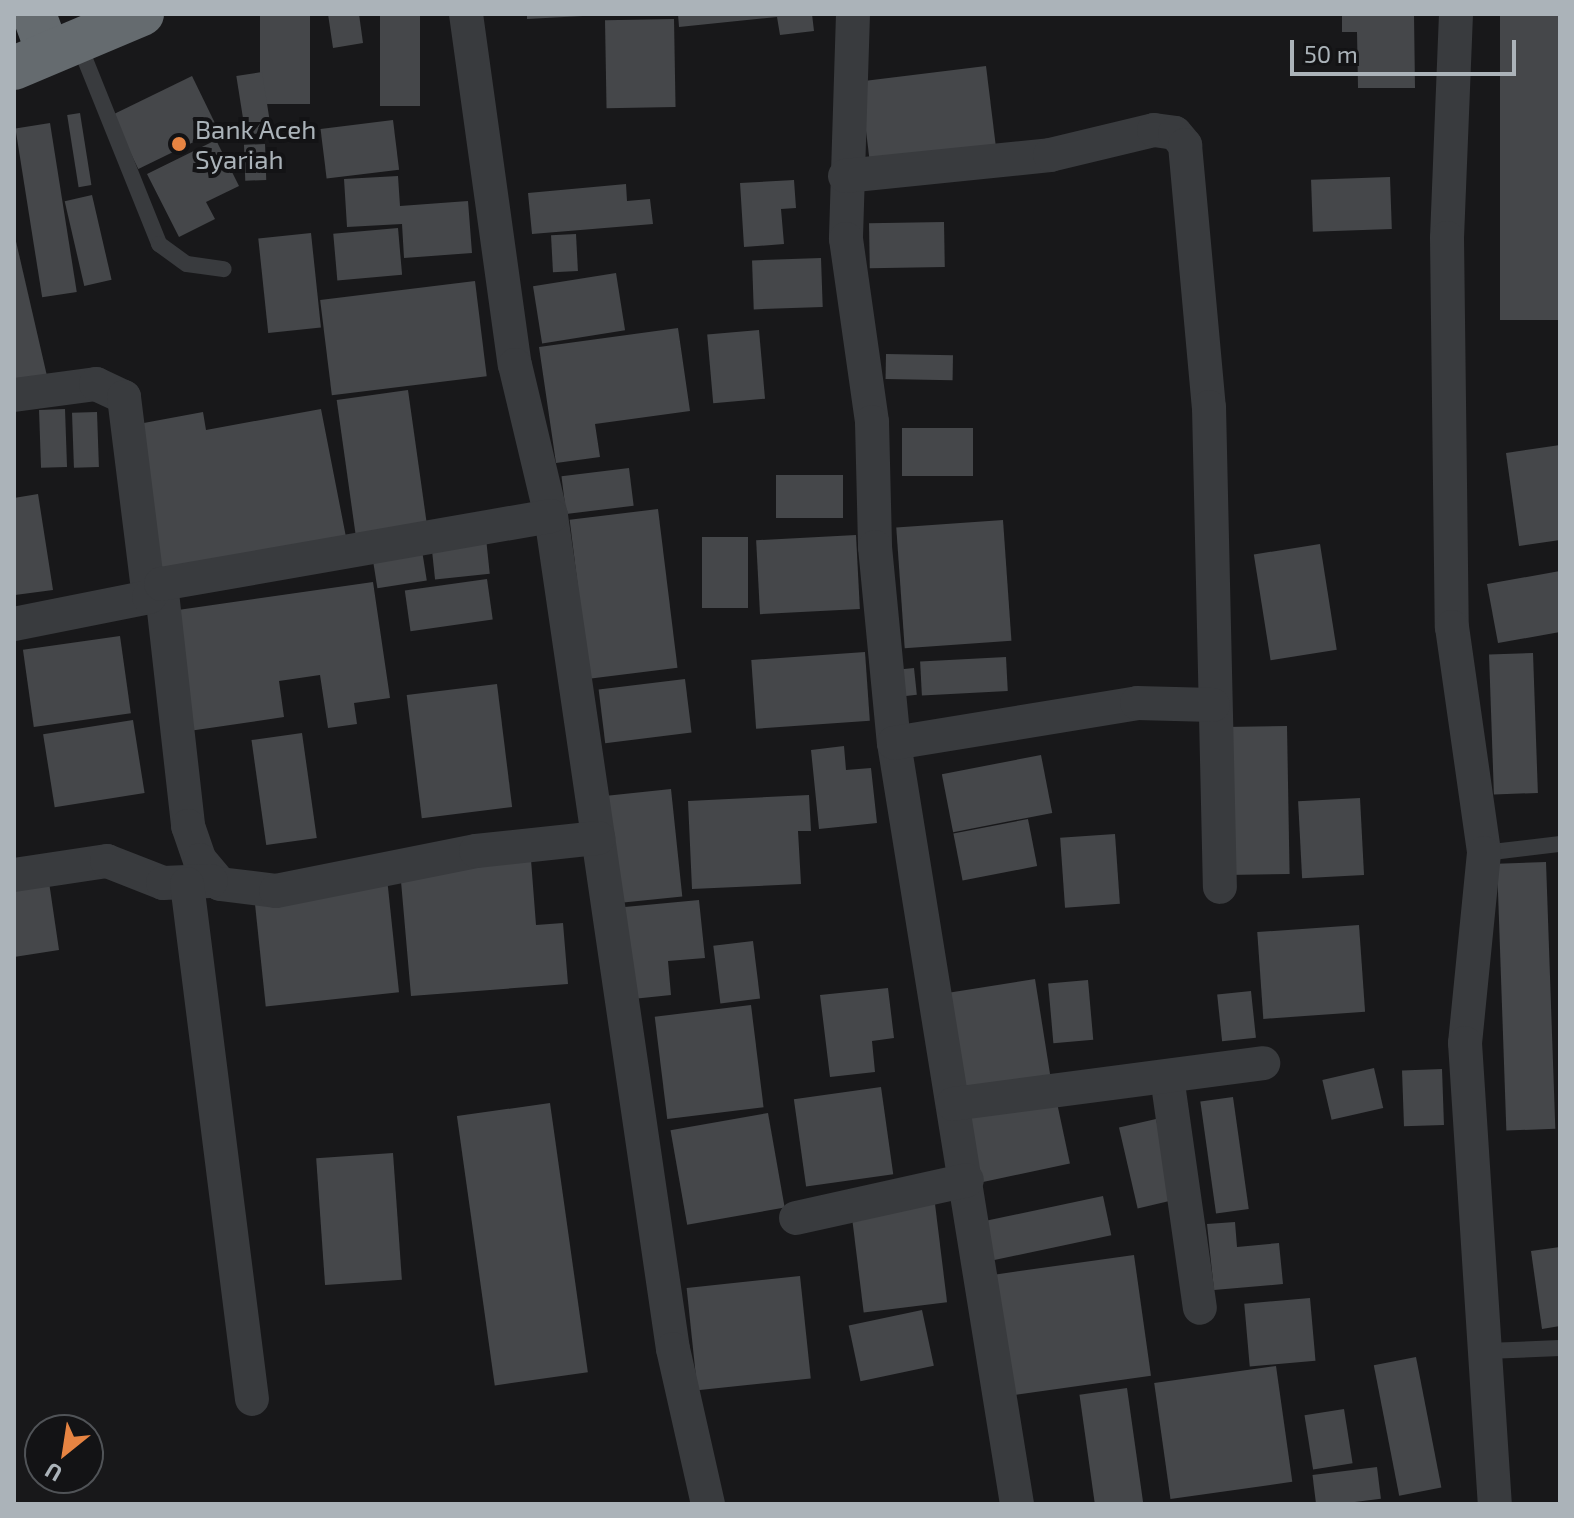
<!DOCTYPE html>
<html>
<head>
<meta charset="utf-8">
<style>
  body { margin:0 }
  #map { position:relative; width:1574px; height:1518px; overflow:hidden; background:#18181a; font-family:"Exo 2",sans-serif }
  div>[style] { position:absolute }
  .building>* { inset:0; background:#45474a; transform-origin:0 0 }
  .lane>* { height:16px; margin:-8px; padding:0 8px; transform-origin:8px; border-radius:8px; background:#393b3e }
  .street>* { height:34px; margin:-17px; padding:0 17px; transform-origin:17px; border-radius:17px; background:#393b3e }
  .highway>* { height:44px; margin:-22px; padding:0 22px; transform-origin:22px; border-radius:22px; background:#656b6f }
  .dots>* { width:22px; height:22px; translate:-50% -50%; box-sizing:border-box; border:4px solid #131315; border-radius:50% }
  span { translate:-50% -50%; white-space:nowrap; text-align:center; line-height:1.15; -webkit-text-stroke:8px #131315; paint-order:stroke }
  .poi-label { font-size:26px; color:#abb3b9 }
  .left { translate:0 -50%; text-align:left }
  .frame { position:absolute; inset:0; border:16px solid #abb3b9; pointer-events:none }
  .north { position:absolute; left:24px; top:1414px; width:80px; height:80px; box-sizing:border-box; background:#131315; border:2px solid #505357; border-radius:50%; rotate:210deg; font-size:22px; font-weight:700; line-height:32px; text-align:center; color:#abb3b9 }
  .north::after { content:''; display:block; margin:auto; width:28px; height:36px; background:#e78442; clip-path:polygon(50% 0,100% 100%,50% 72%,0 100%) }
  .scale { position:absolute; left:1290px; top:40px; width:226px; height:36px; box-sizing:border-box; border:4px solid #abb3b9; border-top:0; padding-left:10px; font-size:24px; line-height:28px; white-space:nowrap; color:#abb3b9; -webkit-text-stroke:6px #131315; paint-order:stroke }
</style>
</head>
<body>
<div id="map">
  <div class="building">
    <div style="left:260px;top:14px;width:50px;height:90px"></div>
    <div style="clip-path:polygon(328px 14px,359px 14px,363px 43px,333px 48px)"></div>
    <div style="left:380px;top:14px;width:40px;height:92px"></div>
    <div style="clip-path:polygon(527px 14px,583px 14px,583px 16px,527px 19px)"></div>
    <div style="clip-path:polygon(678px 14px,812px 14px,814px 31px,780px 35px,777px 17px,679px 27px)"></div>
    <div style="clip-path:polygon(1342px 14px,1414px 14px,1415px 88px,1358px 88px,1357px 32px,1342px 32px)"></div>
    <div style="left:1500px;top:14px;width:60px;height:306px"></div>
    <div style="left:674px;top:19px;width:88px;height:69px;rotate:89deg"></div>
    <div style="left:986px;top:66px;width:80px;height:127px;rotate:83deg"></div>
    <div style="left:262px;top:72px;width:60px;height:26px;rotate:81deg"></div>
    <div style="left:192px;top:76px;width:60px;height:89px;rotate:64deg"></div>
    <div style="left:80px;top:113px;width:73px;height:13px;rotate:81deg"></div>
    <div style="left:393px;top:120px;width:50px;height:73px;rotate:83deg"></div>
    <div style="left:50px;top:123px;width:171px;height:35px;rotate:81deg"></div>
    <div style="clip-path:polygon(216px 140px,239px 186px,206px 202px,215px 219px,179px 237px,147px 174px)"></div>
    <div style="left:265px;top:144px;width:36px;height:21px;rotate:88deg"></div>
    <div style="clip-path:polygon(398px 176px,400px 206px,468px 201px,472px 253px,404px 258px,402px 224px,347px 227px,344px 179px)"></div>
    <div style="left:1390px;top:177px;width:52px;height:79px;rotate:88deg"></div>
    <div style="clip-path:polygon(794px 180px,796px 208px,781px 209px,784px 244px,744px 247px,740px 183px)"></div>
    <div style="clip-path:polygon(626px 184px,627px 201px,650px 199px,653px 224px,532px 234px,528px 193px)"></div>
    <div style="left:92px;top:195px;width:87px;height:28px;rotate:77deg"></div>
    <div style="left:944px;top:222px;width:45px;height:75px;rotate:89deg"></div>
    <div style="left:398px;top:228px;width:47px;height:65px;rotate:85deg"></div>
    <div style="left:311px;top:233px;width:95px;height:53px;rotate:84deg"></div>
    <div style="left:576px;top:234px;width:37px;height:25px;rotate:87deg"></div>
    <div style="clip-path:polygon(15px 237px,47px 376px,14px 383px,14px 238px)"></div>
    <div style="left:821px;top:258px;width:49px;height:69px;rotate:88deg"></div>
    <div style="left:616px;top:273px;width:58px;height:84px;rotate:81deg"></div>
    <div style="left:475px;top:281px;width:96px;height:156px;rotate:83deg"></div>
    <div style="clip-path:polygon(678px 328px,690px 411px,595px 424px,600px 457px,556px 463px,539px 347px)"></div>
    <div style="left:759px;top:330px;width:69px;height:52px;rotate:85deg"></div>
    <div style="left:886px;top:354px;width:67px;height:25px;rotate:1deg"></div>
    <div style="left:408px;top:390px;width:135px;height:72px;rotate:82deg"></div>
    <div style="left:65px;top:409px;width:58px;height:26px;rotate:88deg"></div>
    <div style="clip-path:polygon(321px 409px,346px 537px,160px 571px,133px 425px,203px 412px,206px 430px)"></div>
    <div style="left:97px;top:412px;width:55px;height:25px;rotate:88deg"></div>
    <div style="left:902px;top:428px;width:71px;height:48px"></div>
    <div style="clip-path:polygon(1560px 445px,1560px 540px,1519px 546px,1506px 453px)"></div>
    <div style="left:629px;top:468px;width:38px;height:68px;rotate:83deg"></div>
    <div style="left:843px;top:475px;width:43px;height:67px;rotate:90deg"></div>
    <div style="clip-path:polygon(38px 494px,53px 590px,15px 595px,14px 498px)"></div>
    <div style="left:658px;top:509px;width:160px;height:89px;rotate:83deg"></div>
    <div style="left:1003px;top:520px;width:121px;height:107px;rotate:86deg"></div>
    <div style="left:856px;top:535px;width:74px;height:100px;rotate:87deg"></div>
    <div style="left:702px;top:537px;width:46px;height:71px"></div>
    <div style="left:486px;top:538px;width:36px;height:55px;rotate:84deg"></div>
    <div style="left:421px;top:544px;width:37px;height:50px;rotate:81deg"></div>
    <div style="left:1320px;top:544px;width:107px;height:67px;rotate:81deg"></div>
    <div style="clip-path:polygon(1560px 571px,1560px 632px,1498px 643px,1487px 584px)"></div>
    <div style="left:487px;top:579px;width:41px;height:83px;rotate:82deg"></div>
    <div style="clip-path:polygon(373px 582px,390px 698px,354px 703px,357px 724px,328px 728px,320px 675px,279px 681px,284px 717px,189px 731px,171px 611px)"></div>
    <div style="left:120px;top:636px;width:78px;height:98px;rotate:82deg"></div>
    <div style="left:865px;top:652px;width:69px;height:114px;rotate:86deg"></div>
    <div style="left:1533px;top:653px;width:140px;height:44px;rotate:88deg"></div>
    <div style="left:1006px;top:657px;width:34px;height:86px;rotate:87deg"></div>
    <div style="left:914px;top:668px;width:27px;height:22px;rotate:84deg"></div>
    <div style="left:685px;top:679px;width:54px;height:87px;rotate:83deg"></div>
    <div style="left:497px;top:684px;width:124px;height:91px;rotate:83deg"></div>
    <div style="left:133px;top:720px;width:74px;height:91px;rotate:81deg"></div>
    <div style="left:1287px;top:726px;width:148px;height:63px;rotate:89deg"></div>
    <div style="left:302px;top:733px;width:106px;height:51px;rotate:82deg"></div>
    <div style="clip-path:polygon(844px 746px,846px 770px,871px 768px,877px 823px,819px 829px,811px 750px)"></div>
    <div style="left:1041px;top:755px;width:59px;height:101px;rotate:79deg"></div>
    <div style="left:671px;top:789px;width:108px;height:69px;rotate:84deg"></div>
    <div style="clip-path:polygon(809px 795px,811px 831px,798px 831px,801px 884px,692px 889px,688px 801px)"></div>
    <div style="left:1360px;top:798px;width:77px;height:62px;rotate:87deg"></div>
    <div style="left:1028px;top:819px;width:48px;height:76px;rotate:79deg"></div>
    <div style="left:1115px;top:834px;width:70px;height:55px;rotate:86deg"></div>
    <div style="clip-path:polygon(531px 860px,536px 925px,563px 923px,568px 984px,411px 996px,400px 870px)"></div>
    <div style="left:1546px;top:862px;width:267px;height:49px;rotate:88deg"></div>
    <div style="left:387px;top:878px;width:115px;height:134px;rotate:84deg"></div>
    <div style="clip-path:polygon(49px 882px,59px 950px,14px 957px,14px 887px)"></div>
    <div style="clip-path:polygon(699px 900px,705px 958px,668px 961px,671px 995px,623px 1000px,614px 908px)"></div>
    <div style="left:1359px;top:925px;width:87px;height:102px;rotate:86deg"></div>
    <div style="left:753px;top:941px;width:58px;height:40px;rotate:83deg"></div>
    <div style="left:1035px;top:979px;width:110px;height:89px;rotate:81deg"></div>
    <div style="left:1088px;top:980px;width:60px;height:40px;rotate:85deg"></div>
    <div style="clip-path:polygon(888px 988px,894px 1038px,872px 1041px,875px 1072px,830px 1077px,820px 995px)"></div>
    <div style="left:1251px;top:991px;width:47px;height:34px;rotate:84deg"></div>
    <div style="left:751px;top:1005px;width:103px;height:97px;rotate:83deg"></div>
    <div style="left:1374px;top:1068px;width:41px;height:53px;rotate:77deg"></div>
    <div style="left:1442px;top:1069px;width:56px;height:40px;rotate:88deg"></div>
    <div style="left:881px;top:1087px;width:88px;height:88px;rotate:82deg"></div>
    <div style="left:1233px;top:1097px;width:113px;height:33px;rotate:82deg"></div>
    <div style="left:1056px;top:1098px;width:67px;height:96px;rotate:78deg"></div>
    <div style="left:550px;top:1103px;width:272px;height:94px;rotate:82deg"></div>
    <div style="left:768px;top:1113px;width:96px;height:99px;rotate:80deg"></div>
    <div style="left:1156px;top:1119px;width:83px;height:38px;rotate:77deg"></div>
    <div style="left:393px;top:1153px;width:127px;height:77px;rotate:86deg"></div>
    <div style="left:1103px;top:1196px;width:40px;height:122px;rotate:78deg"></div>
    <div style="left:935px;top:1204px;width:99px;height:84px;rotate:83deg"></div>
    <div style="clip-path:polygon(1235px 1222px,1237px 1247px,1279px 1243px,1283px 1284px,1214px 1290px,1207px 1224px)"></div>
    <div style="clip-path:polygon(1560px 1247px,1560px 1326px,1542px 1329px,1531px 1251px)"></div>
    <div style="left:1134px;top:1255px;width:122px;height:143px;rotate:82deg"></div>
    <div style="left:800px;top:1276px;width:103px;height:114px;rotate:84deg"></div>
    <div style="left:1310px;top:1298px;width:63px;height:66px;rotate:85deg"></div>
    <div style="left:922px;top:1310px;width:57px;height:75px;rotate:78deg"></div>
    <div style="left:1416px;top:1357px;width:133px;height:43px;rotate:79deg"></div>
    <div style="left:1276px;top:1366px;width:117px;height:123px;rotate:82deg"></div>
    <div style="left:1127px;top:1388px;width:117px;height:48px;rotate:82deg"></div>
    <div style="left:1344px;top:1409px;width:55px;height:40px;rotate:81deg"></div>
    <div style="left:1377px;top:1467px;width:32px;height:65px;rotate:83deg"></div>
  </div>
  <div class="lane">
    <div style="left:78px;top:42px;width:218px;rotate:68.1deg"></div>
    <div style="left:159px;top:244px;width:34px;rotate:36deg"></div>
    <div style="left:187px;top:264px;width:37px;rotate:8deg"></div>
    <div style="left:1484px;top:853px;width:77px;rotate:-6.8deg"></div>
    <div style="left:1486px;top:1351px;width:74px;rotate:-2.3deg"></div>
  </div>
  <div class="street">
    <div style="left:466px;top:14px;width:354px;rotate:82.1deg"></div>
    <div style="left:515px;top:365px;width:155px;rotate:76.6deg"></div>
    <div style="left:551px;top:516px;width:842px;rotate:81.67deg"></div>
    <div style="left:673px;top:1349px;width:159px;rotate:77.3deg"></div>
    <div style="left:853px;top:14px;width:225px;rotate:91.8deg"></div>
    <div style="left:846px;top:239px;width:185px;rotate:81.9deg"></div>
    <div style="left:872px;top:422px;width:125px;rotate:88.6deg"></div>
    <div style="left:875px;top:547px;width:197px;rotate:84.5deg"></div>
    <div style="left:894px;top:743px;width:771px;rotate:80.82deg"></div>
    <div style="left:1456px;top:14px;width:224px;rotate:92.3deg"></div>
    <div style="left:1447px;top:238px;width:389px;rotate:89.3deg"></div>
    <div style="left:1452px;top:627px;width:228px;rotate:81.9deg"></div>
    <div style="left:1484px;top:853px;width:191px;rotate:95.7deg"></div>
    <div style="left:1465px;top:1043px;width:462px;rotate:86.3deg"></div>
    <div style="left:845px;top:176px;width:206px;rotate:-5.8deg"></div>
    <div style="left:1050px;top:155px;width:107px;rotate:-13.5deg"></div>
    <div style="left:1154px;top:130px;width:21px;rotate:8deg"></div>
    <div style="left:1175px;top:133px;width:16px;rotate:50deg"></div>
    <div style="left:1185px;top:145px;width:263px;rotate:84.8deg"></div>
    <div style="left:1209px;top:407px;width:480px;rotate:88.7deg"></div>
    <div style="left:14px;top:395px;width:83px;rotate:-7.6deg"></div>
    <div style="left:96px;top:384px;width:31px;rotate:25deg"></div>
    <div style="left:124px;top:397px;width:202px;rotate:82.9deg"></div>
    <div style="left:161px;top:584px;width:244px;rotate:83.6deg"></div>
    <div style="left:188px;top:826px;width:36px;rotate:71deg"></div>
    <div style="left:200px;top:860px;width:31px;rotate:50deg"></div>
    <div style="left:220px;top:884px;width:56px;rotate:7.1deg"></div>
    <div style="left:276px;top:891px;width:204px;rotate:-11.3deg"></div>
    <div style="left:476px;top:851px;width:123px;rotate:-6.1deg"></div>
    <div style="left:14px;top:624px;width:138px;rotate:-11.3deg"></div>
    <div style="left:149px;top:597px;width:18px;rotate:-47deg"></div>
    <div style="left:161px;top:584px;width:396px;rotate:-9.9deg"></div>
    <div style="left:894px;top:743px;width:246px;rotate:-9.3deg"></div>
    <div style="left:1137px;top:703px;width:76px;rotate:1.5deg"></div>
    <div style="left:14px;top:875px;width:94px;rotate:-8.6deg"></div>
    <div style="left:107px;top:861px;width:60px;rotate:21.4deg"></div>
    <div style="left:163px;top:883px;width:48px;rotate:-2.4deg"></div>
    <div style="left:187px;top:884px;width:519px;rotate:82.81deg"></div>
    <div style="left:1167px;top:1077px;width:233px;rotate:81.9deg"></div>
    <div style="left:953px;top:1104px;width:313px;rotate:-7.5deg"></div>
    <div style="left:796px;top:1218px;width:175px;rotate:-12.5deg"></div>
  </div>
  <div class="highway">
    <div style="left:34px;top:14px;width:40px;rotate:69.8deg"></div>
    <div style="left:14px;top:68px;width:139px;rotate:-22.9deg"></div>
  </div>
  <div class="dots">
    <div style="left:179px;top:144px;background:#e78442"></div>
  </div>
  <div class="poi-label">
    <span class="left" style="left:195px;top:144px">Bank Aceh<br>Syariah</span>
  </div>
  <div class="frame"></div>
  <div class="north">U</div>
  <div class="scale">50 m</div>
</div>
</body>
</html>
